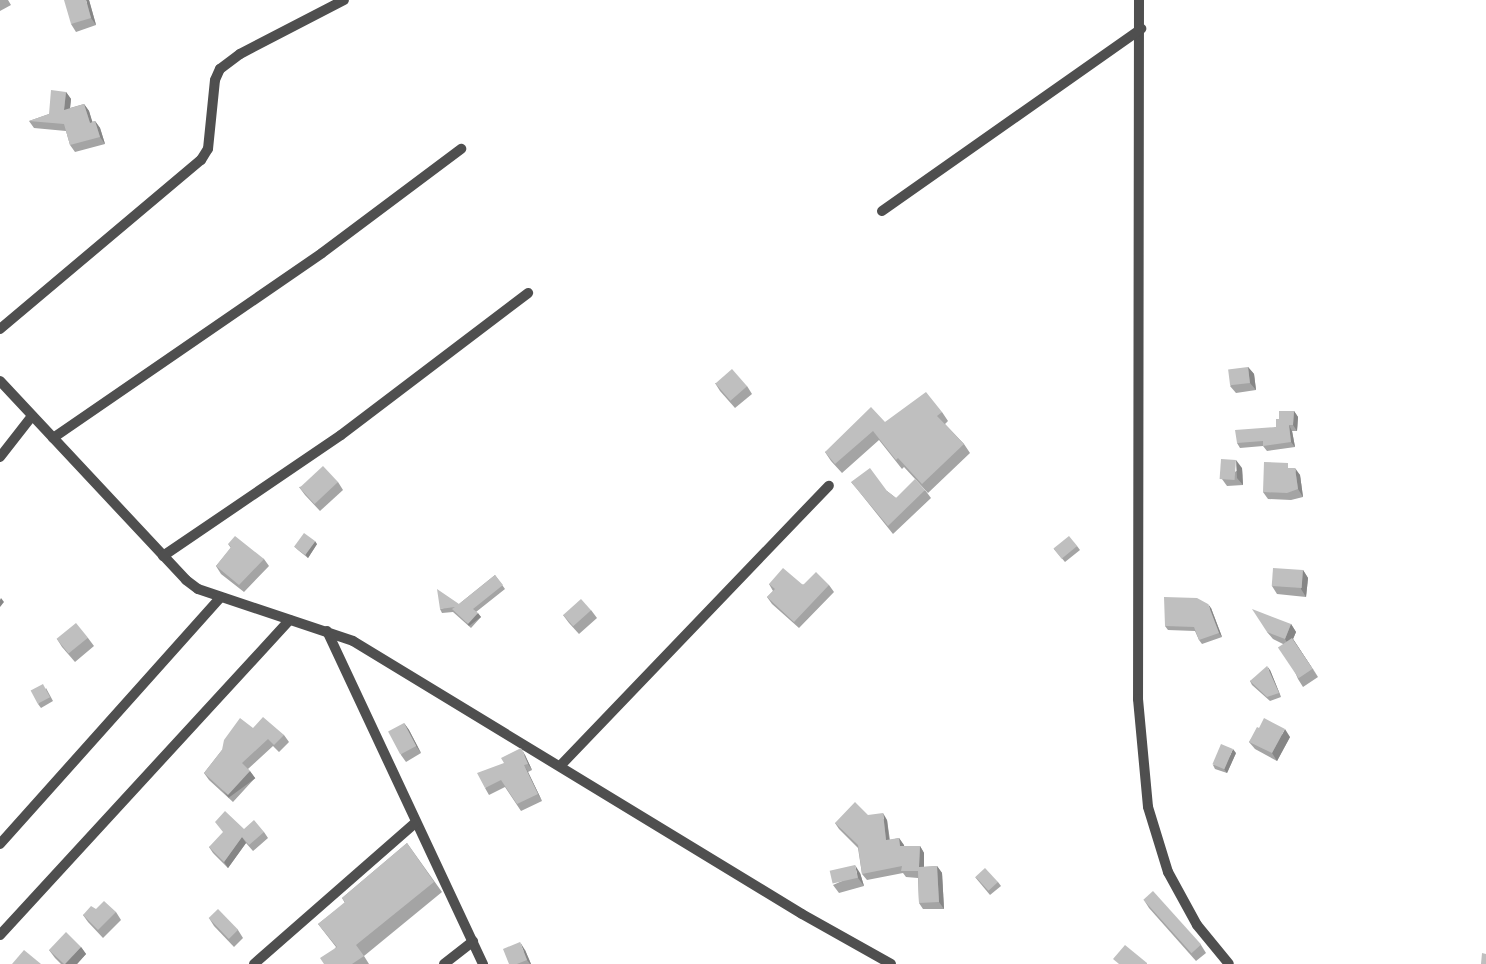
<!DOCTYPE html>
<html>
<head>
<meta charset="utf-8">
<style>
  body { margin:0 }
  #map { position:relative; width:1486px; height:964px; overflow:hidden; background:#fff; font-family:"Fira Sans Condensed",sans-serif }
  div>[style] { position:absolute }
  .minor>* { height:10px; margin:-5px; padding:0 5px; transform-origin:5px; border-radius:5px; background:#4f4f4f }
  .wall>* { inset:0; background:#a4a4a4 }
  .shaded-wall>* { inset:0; background:#868686; transform-origin:0 0 }
  .building>* { inset:0; background:#bfbfbf; transform-origin:0 0 }
  span { translate:-50% -50%; white-space:nowrap; text-align:center; line-height:1.15; -webkit-text-stroke:5px #fff; paint-order:stroke }
</style>
</head>
<body>
<div id="map">
  <div class="minor">
    <div style="left:1139px;top:0;width:699px;rotate:90.08deg"></div>
    <div style="left:1138px;top:699px;width:108px;rotate:84.7deg"></div>
    <div style="left:1148px;top:807px;width:68px;rotate:72.9deg"></div>
    <div style="left:1168px;top:872px;width:60px;rotate:61.3deg"></div>
    <div style="left:1197px;top:925px;width:50px;rotate:50.6deg"></div>
    <div style="left:882px;top:211px;width:317px;rotate:-35.1deg"></div>
    <div style="left:0;top:329px;width:263px;rotate:-40.1deg"></div>
    <div style="left:201px;top:160px;width:13px;rotate:-58deg"></div>
    <div style="left:208px;top:149px;width:69px;rotate:-84.2deg"></div>
    <div style="left:215px;top:80px;width:12px;rotate:-66deg"></div>
    <div style="left:220px;top:69px;width:25px;rotate:-37deg"></div>
    <div style="left:240px;top:54px;width:117px;rotate:-27.4deg"></div>
    <div style="left:0;top:381px;width:272px;rotate:46.9deg"></div>
    <div style="left:186px;top:580px;width:15px;rotate:37deg"></div>
    <div style="left:198px;top:589px;width:163px;rotate:18.5deg"></div>
    <div style="left:353px;top:641px;width:525px;rotate:31.3deg"></div>
    <div style="left:802px;top:914px;width:102px;rotate:29.3deg"></div>
    <div style="left:53px;top:438px;width:326px;rotate:-34.5deg"></div>
    <div style="left:322px;top:253px;width:174px;rotate:-36.8deg"></div>
    <div style="left:0;top:457px;width:52px;rotate:-52deg"></div>
    <div style="left:163px;top:556px;width:215px;rotate:-34.2deg"></div>
    <div style="left:341px;top:435px;width:235px;rotate:-37.2deg"></div>
    <div style="left:327px;top:631px;width:368px;rotate:64.9deg"></div>
    <div style="left:561px;top:765px;width:387px;rotate:-46.2deg"></div>
    <div style="left:0;top:844px;width:330px;rotate:-48.2deg"></div>
    <div style="left:0;top:935px;width:428px;rotate:-47.4deg"></div>
    <div style="left:254px;top:964px;width:215px;rotate:-41.2deg"></div>
    <div style="left:444px;top:964px;width:37px;rotate:-38deg"></div>
  </div>
  <div class="wall">
    <div style="clip-path:polygon(0 0,8px 0,11px 5px,0 11px)"></div>
    <div style="clip-path:polygon(89px 0,96px 25px,76px 32px,71px 24px)"></div>
    <div style="clip-path:polygon(66px 92px,71px 99px,70px 108px,84px 104px,89px 111px,92px 122px,95px 121px,100px 128px,105px 144px,75px 152px,70px 145px,66px 131px,34px 128px,29px 121px,49px 114px)"></div>
    <div style="clip-path:polygon(1248px 367px,1254px 374px,1256px 390px,1236px 393px,1230px 386px)"></div>
    <div style="clip-path:polygon(715px 383px,747px 386px,752px 394px,735px 408px,720px 391px)"></div>
    <div style="clip-path:polygon(1294px 411px,1298px 417px,1297px 431px,1292px 431px,1295px 447px,1267px 451px,1263px 446px,1240px 448px,1237px 443px,1276px 427px,1279px 419px)"></div>
    <div style="clip-path:polygon(942px 412px,948px 421px,945px 424px,964px 444px,970px 453px,928px 493px,904px 467px,902px 469px,879px 440px,842px 473px,831px 461px,825px 452px,885px 422px)"></div>
    <div style="clip-path:polygon(1242px 468px,1243px 485px,1227px 486px,1222px 479px)"></div>
    <div style="clip-path:polygon(1291px 468px,1300px 475px,1303px 497px,1291px 500px,1268px 499px,1263px 492px)"></div>
    <div style="clip-path:polygon(338px 482px,343px 490px,320px 511px,305px 495px,299px 487px)"></div>
    <div style="clip-path:polygon(851px 482px,887px 491px,896px 498px,925px 490px,931px 498px,893px 534px,857px 489px)"></div>
    <div style="clip-path:polygon(228px 544px,264px 559px,269px 566px,244px 592px,221px 574px,216px 566px,231px 548px)"></div>
    <div style="clip-path:polygon(317px 544px,308px 558px,298px 550px,295px 547px)"></div>
    <div style="clip-path:polygon(1077px 546px,1080px 550px,1065px 562px,1054px 549px)"></div>
    <div style="clip-path:polygon(1303px 570px,1308px 578px,1306px 597px,1277px 594px,1272px 586px)"></div>
    <div style="clip-path:polygon(495px 575px,505px 589px,476px 612px,481px 617px,471px 628px,453px 612px,442px 613px,440px 609px,459px 604px)"></div>
    <div style="clip-path:polygon(769px 584px,829px 585px,834px 592px,799px 628px,772px 604px,767px 597px,773px 591px)"></div>
    <div style="clip-path:polygon(1211px 608px,1222px 637px,1202px 644px,1199px 640px,1195px 631px,1168px 630px,1165px 626px)"></div>
    <div style="clip-path:polygon(591px 610px,597px 618px,579px 634px,569px 623px,563px 615px)"></div>
    <div style="clip-path:polygon(1291px 624px,1296px 632px,1293px 639px,1318px 677px,1303px 687px,1298px 679px,1283px 644px,1273px 639px,1267px 632px)"></div>
    <div style="clip-path:polygon(88px 638px,94px 646px,75px 662px,62px 647px,57px 639px)"></div>
    <div style="clip-path:polygon(1270px 670px,1281px 697px,1270px 701px,1252px 685px,1250px 681px)"></div>
    <div style="clip-path:polygon(46px 688px,53px 701px,41px 708px,38px 704px)"></div>
    <div style="clip-path:polygon(404px 723px,409px 730px,421px 753px,406px 762px,401px 755px)"></div>
    <div style="clip-path:polygon(253px 728px,284px 735px,289px 742px,279px 752px,273px 746px,248px 769px,255px 778px,233px 802px,209px 780px,204px 773px,222px 750px)"></div>
    <div style="clip-path:polygon(1259px 728px,1290px 737px,1277px 761px,1255px 749px,1249px 742px)"></div>
    <div style="clip-path:polygon(1236px 753px,1227px 773px,1215px 769px,1213px 765px)"></div>
    <div style="clip-path:polygon(525px 755px,532px 770px,528px 772px,542px 801px,521px 811px,505px 787px,489px 795px,485px 788px)"></div>
    <div style="clip-path:polygon(868px 815px,887px 820px,890px 840px,899px 838px,904px 846px,920px 846px,924px 853px,924px 867px,937px 866px,942px 873px,944px 909px,923px 909px,919px 903px,918px 878px,906px 877px,903px 873px,867px 880px,862px 874px,858px 848px,839px 829px,835px 823px)"></div>
    <div style="clip-path:polygon(244px 829px,264px 832px,268px 838px,253px 851px,246px 843px,228px 868px,213px 853px,209px 847px)"></div>
    <div style="clip-path:polygon(407px 843px,442px 892px,364px 956px,369px 964px,324px 964px,336px 947px,318px 924px,345px 903px,342px 898px)"></div>
    <div style="clip-path:polygon(860px 873px,864px 886px,839px 893px,833px 885px)"></div>
    <div style="clip-path:polygon(975px 877px,998px 882px,1001px 886px,990px 895px)"></div>
    <div style="clip-path:polygon(1144px 900px,1201px 945px,1206px 953px,1196px 961px,1149px 908px)"></div>
    <div style="clip-path:polygon(96px 909px,116px 912px,121px 920px,103px 938px,88px 922px,83px 915px)"></div>
    <div style="clip-path:polygon(209px 918px,238px 930px,243px 938px,234px 947px,214px 926px)"></div>
    <div style="clip-path:polygon(81px 947px,86px 954px,77px 964px,61px 964px,55px 958px,49px 950px)"></div>
    <div style="clip-path:polygon(525px 950px,531px 964px,509px 964px)"></div>
  </div>
  <div class="shaded-wall">
    <div style="clip-path:polygon(86px 0,89px 0,96px 25px,91px 18px)"></div>
    <div style="clip-path:polygon(66px 92px,71px 99px,69px 117px,64px 110px)"></div>
    <div style="clip-path:polygon(84px 104px,89px 111px,95px 130px,90px 123px)"></div>
    <div style="clip-path:polygon(95px 121px,100px 128px,105px 144px,100px 137px)"></div>
    <div style="clip-path:polygon(1248px 367px,1254px 374px,1256px 390px,1250px 383px)"></div>
    <div style="clip-path:polygon(1294px 411px,1298px 417px,1297px 431px,1293px 425px)"></div>
    <div style="clip-path:polygon(1289px 425px,1292px 431px,1295px 447px,1291px 442px)"></div>
    <div style="clip-path:polygon(1236px 460px,1242px 468px,1243px 485px,1237px 478px)"></div>
    <div style="clip-path:polygon(1295px 468px,1300px 475px,1303px 497px,1298px 489px)"></div>
    <div style="clip-path:polygon(315px 541px,317px 544px,308px 558px,305px 554px)"></div>
    <div style="clip-path:polygon(1303px 570px,1308px 578px,1306px 597px,1301px 589px)"></div>
    <div style="clip-path:polygon(1px 598px,4px 602px,0 607px,0 600px)"></div>
    <div style="clip-path:polygon(1208px 604px,1211px 608px,1222px 637px,1219px 633px)"></div>
    <div style="left:478px;top:613px;width:5px;height:15px;rotate:53deg"></div>
    <div style="clip-path:polygon(1291px 624px,1296px 632px,1293px 639px,1318px 677px,1313px 669px,1290px 647px,1285px 639px)"></div>
    <div style="clip-path:polygon(1267px 666px,1270px 670px,1281px 697px,1279px 693px)"></div>
    <div style="clip-path:polygon(404px 723px,409px 730px,421px 753px,416px 746px)"></div>
    <div style="clip-path:polygon(1285px 729px,1290px 737px,1277px 761px,1272px 753px)"></div>
    <div style="clip-path:polygon(521px 748px,525px 755px,532px 770px,528px 764px)"></div>
    <div style="clip-path:polygon(1233px 749px,1236px 753px,1227px 773px,1224px 769px)"></div>
    <div style="clip-path:polygon(524px 765px,528px 772px,542px 801px,538px 794px)"></div>
    <div style="left:250px;top:771px;width:9px;height:33px;rotate:54deg"></div>
    <div style="clip-path:polygon(883px 813px,887px 820px,890px 847px,886px 840px)"></div>
    <div style="clip-path:polygon(242px 837px,246px 843px,228px 868px,224px 862px)"></div>
    <div style="clip-path:polygon(899px 838px,904px 845px,905px 852px,900px 846px)"></div>
    <div style="clip-path:polygon(920px 846px,924px 853px,924px 873px,919px 867px)"></div>
    <div style="clip-path:polygon(855px 865px,860px 873px,864px 886px,858px 878px)"></div>
    <div style="clip-path:polygon(937px 866px,942px 873px,944px 909px,939px 902px)"></div>
    <div style="clip-path:polygon(520px 942px,525px 950px,531px 964px,530px 964px,527px 960px)"></div>
    <div style="clip-path:polygon(81px 947px,86px 954px,77px 964px,65px 964px)"></div>
  </div>
  <div class="building">
    <div style="clip-path:polygon(64px 0,86px 0,91px 18px,71px 24px)"></div>
    <div style="clip-path:polygon(51px 90px,66px 92px,64px 110px,84px 104px,90px 123px,95px 121px,100px 137px,70px 145px,64px 124px,29px 121px,49px 114px)"></div>
    <div style="left:1248px;top:367px;width:16px;height:20px;rotate:83deg"></div>
    <div style="left:732px;top:369px;width:23px;height:22px;rotate:49deg"></div>
    <div style="clip-path:polygon(926px 392px,942px 412px,937px 416px,964px 444px,922px 484px,898px 458px,896px 460px,873px 431px,835px 464px,825px 452px,871px 407px,885px 422px)"></div>
    <div style="clip-path:polygon(1279px 411px,1294px 411px,1293px 425px,1289px 425px,1291px 442px,1263px 446px,1263px 441px,1237px 443px,1235px 430px,1276px 427px,1276px 419px,1279px 419px)"></div>
    <div style="left:1221px;top:459px;width:15px;height:20px;rotate:4deg"></div>
    <div style="clip-path:polygon(1264px 462px,1288px 463px,1288px 468px,1295px 468px,1298px 489px,1287px 493px,1263px 492px)"></div>
    <div style="left:323px;top:466px;width:22px;height:32px;rotate:47deg"></div>
    <div style="clip-path:polygon(870px 468px,887px 491px,896px 498px,915px 479px,925px 490px,888px 526px,851px 482px)"></div>
    <div style="left:304px;top:533px;width:14px;height:17px;rotate:36deg"></div>
    <div style="clip-path:polygon(235px 536px,264px 559px,239px 585px,216px 566px,231px 547px,228px 544px)"></div>
    <div style="left:1069px;top:536px;width:13px;height:20px;rotate:51deg"></div>
    <div style="clip-path:polygon(783px 568px,803px 585px,816px 572px,829px 585px,794px 622px,767px 597px,775px 589px,769px 584px)"></div>
    <div style="left:1273px;top:568px;width:30px;height:18px;rotate:4deg"></div>
    <div style="clip-path:polygon(495px 575px,503px 585px,473px 609px,478px 613px,468px 624px,452px 609px,455px 607px,440px 609px,437px 589px,459px 604px)"></div>
    <div style="clip-path:polygon(1164px 597px,1197px 598px,1208px 604px,1219px 633px,1199px 640px,1194px 627px,1165px 626px)"></div>
    <div style="left:581px;top:599px;width:15px;height:24px;rotate:48deg"></div>
    <div style="clip-path:polygon(1252px 609px,1291px 624px,1285px 639px,1267px 632px)"></div>
    <div style="left:76px;top:623px;width:19px;height:25px;rotate:51deg"></div>
    <div style="left:1292px;top:638px;width:37px;height:17px;rotate:56deg"></div>
    <div style="clip-path:polygon(1267px 666px,1279px 693px,1267px 697px,1250px 681px)"></div>
    <div style="left:43px;top:684px;width:15px;height:14px;rotate:62deg"></div>
    <div style="clip-path:polygon(263px 717px,284px 735px,274px 745px,268px 739px,242px 763px,250px 771px,228px 795px,204px 773px,222px 750px,224px 740px,240px 718px,253px 728px)"></div>
    <div style="clip-path:polygon(1264px 718px,1285px 729px,1272px 753px,1249px 742px,1257px 727px,1259px 728px)"></div>
    <div style="left:404px;top:723px;width:26px;height:18px;rotate:62deg"></div>
    <div style="left:1221px;top:744px;width:13px;height:22px;rotate:23deg"></div>
    <div style="clip-path:polygon(521px 748px,528px 764px,524px 765px,538px 794px,517px 804px,501px 780px,485px 788px,477px 773px,504px 763px,501px 758px)"></div>
    <div style="clip-path:polygon(855px 802px,868px 815px,883px 813px,886px 840px,899px 838px,900px 846px,920px 846px,919px 867px,937px 866px,939px 902px,919px 903px,918px 871px,901px 871px,902px 866px,862px 874px,858px 845px,835px 823px)"></div>
    <div style="clip-path:polygon(225px 811px,244px 829px,254px 820px,264px 832px,249px 845px,242px 837px,224px 862px,209px 847px,223px 832px,215px 822px)"></div>
    <div style="clip-path:polygon(407px 843px,434px 882px,356px 945px,364px 956px,352px 964px,324px 964px,320px 958px,337px 947px,318px 924px,345px 902px,342px 898px)"></div>
    <div style="left:855px;top:865px;width:13px;height:26px;rotate:77deg"></div>
    <div style="left:985px;top:868px;width:19px;height:13px;rotate:47deg"></div>
    <div style="left:1153px;top:891px;width:72px;height:13px;rotate:48deg"></div>
    <div style="clip-path:polygon(104px 901px,116px 912px,98px 930px,83px 915px,91px 906px,96px 909px)"></div>
    <div style="left:218px;top:909px;width:29px;height:13px;rotate:46deg"></div>
    <div style="clip-path:polygon(66px 932px,81px 947px,65px 964px,64px 964px,49px 950px)"></div>
    <div style="clip-path:polygon(520px 942px,527px 960px,517px 964px,509px 964px,503px 949px)"></div>
    <div style="clip-path:polygon(1125px 945px,1147px 963px,1147px 964px,1119px 964px,1113px 959px)"></div>
    <div style="clip-path:polygon(24px 950px,41px 964px,12px 964px)"></div>
    <div style="clip-path:polygon(1482px 953px,1486px 954px,1486px 964px,1481px 964px)"></div>
  </div>
</div>
</body>
</html>
